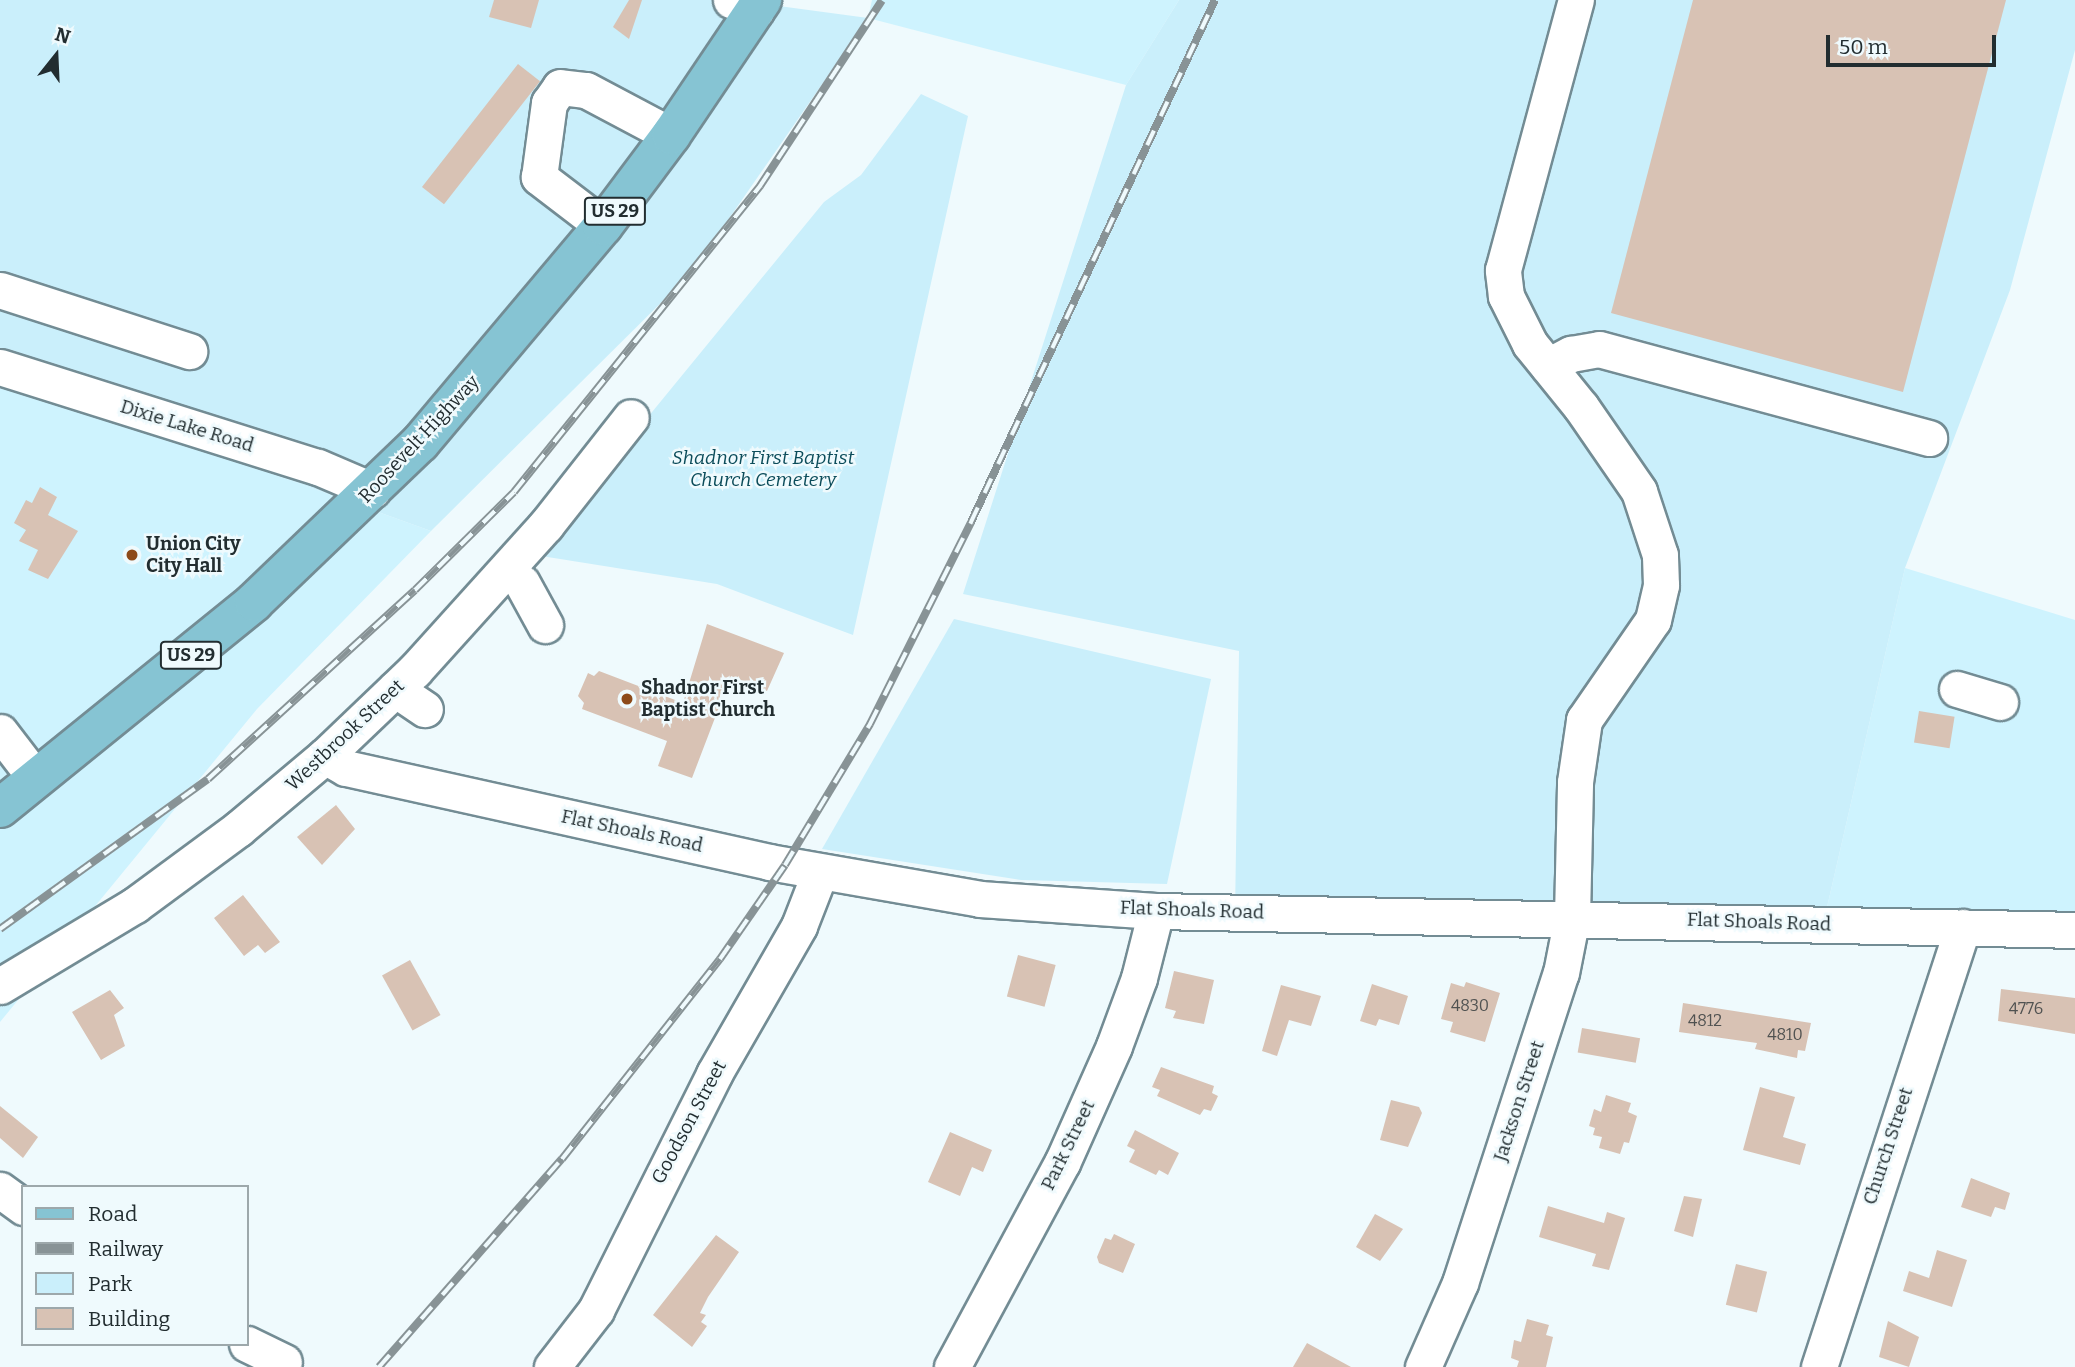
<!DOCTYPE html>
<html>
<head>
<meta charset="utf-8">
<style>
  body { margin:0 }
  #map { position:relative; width:2075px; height:1367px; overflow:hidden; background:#effafd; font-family:Bitter,serif }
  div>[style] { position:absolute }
  .built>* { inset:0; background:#cef3fe }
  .green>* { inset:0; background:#caeffb }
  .building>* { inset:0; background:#d8c2b4; transform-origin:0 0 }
  .roads { filter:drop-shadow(2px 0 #738c94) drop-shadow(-2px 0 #738c94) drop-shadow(0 2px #738c94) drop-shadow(0 -2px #738c94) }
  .minor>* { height:35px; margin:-17.5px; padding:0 17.5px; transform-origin:17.5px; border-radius:17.5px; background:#fff }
  .major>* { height:38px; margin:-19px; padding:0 19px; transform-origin:19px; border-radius:19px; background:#86c4d3 }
  .rail>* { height:8px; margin-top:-4px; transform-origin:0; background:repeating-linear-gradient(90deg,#effafd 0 16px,#889396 0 32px); box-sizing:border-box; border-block:2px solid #889396 }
  .dots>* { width:19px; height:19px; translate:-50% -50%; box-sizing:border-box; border:4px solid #effafd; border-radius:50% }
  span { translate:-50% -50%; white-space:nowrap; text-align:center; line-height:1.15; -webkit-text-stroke:5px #effafd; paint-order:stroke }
  .number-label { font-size:16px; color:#505251 }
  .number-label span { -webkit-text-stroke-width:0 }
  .shield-label span { padding:2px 5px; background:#effafd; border:2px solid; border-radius:5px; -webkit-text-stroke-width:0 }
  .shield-label { font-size:18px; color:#222d30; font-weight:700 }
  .street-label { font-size:19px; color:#222d30 }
  .park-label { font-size:19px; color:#0b4c5a; font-style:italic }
  .poi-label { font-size:19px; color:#222d30; font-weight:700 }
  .left { translate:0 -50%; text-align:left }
  .legend { position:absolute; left:21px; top:1185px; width:228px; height:161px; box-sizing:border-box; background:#effafd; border:2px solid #9da8ab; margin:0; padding:9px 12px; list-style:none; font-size:21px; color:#222d30 }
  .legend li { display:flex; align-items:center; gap:14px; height:35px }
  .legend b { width:35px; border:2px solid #9da8ab }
  .north { position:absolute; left:21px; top:21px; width:70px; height:70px; -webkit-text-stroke:5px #effafd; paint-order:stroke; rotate:18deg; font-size:19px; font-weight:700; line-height:28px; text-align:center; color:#222d30 }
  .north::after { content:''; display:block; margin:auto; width:24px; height:32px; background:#222d30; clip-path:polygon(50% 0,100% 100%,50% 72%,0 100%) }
  .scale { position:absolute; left:1826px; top:35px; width:170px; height:32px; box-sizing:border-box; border:4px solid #222d30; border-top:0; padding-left:9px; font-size:21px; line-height:24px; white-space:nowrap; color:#222d30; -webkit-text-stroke:5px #effafd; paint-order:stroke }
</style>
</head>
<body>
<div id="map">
  <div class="built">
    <div style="clip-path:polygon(872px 0,1179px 0,1126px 85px,868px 18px)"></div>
    <div style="clip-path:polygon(0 376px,431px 531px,257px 709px,0 1022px)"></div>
    <div style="clip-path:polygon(1905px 568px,2075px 620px,2075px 926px,1825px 916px)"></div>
  </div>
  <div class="green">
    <div style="clip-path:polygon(0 0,735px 0,868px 18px,692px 272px,431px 531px,0 376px)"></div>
    <div style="clip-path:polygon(1179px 0,2075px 0,2075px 50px,2010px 290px,1905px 568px,1825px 916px,1235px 914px,1239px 651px,963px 594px,1126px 85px)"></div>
    <div style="clip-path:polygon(921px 94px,968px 116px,853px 635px,717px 584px,535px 555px,824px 202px,861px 175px)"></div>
    <div style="clip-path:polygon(954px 619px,1211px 679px,1167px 884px,1021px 880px,822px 849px)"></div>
  </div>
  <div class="building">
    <div style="clip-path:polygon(494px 0,539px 0,531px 28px,489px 17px)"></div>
    <div style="clip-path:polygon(629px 0,642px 0,629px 39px,613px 27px)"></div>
    <div style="clip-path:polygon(1693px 0,2006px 0,1903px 392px,1611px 313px)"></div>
    <div style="left:518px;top:64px;width:28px;height:156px;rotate:38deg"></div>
    <div style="clip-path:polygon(40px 487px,57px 497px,48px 515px,78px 531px,48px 579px,28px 570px,38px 550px,19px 541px,26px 530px,14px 523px,26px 500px,32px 503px)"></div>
    <div style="clip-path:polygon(707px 624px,784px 653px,767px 691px,731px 676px,692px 778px,658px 766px,667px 741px,582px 709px,584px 703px,578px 696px,588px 673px,594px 676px,599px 671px,683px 703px)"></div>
    <div style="left:1919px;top:711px;width:36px;height:32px;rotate:9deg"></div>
    <div style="clip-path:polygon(336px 805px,355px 829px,322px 865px,297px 837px)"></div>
    <div style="clip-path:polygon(243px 895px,280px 942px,265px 953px,258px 945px,244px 956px,214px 918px)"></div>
    <div style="left:1018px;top:955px;width:39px;height:43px;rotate:15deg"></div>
    <div style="left:410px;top:960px;width:63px;height:32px;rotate:61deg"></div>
    <div style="clip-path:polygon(1174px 971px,1214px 980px,1204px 1024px,1173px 1018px,1176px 1011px,1165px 1008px)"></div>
    <div style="clip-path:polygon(1466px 982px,1500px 993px,1485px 1042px,1450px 1032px,1453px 1022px,1441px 1019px,1451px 983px,1464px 987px)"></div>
    <div style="clip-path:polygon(1372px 984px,1408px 996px,1399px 1025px,1379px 1019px,1376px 1026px,1360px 1021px)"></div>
    <div style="clip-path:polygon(1281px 985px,1321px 996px,1311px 1026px,1289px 1020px,1277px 1056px,1262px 1051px)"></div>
    <div style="clip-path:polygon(2001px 989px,2075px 998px,2075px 1034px,1998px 1021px)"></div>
    <div style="clip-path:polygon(110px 990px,124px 1008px,114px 1015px,125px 1046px,101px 1060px,72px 1012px)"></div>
    <div style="clip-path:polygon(1683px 1003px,1811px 1023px,1805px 1051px,1798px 1050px,1797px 1058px,1755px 1049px,1757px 1043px,1679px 1032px)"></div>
    <div style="left:1582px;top:1028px;width:59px;height:25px;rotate:10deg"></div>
    <div style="clip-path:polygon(1161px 1067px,1214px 1086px,1212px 1093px,1218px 1096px,1211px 1111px,1204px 1109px,1200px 1115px,1157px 1096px,1160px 1090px,1152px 1087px)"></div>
    <div style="clip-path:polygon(1760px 1087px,1795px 1097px,1783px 1137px,1806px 1144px,1800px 1165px,1743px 1150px)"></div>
    <div style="clip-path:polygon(1606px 1095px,1631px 1103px,1628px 1112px,1637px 1116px,1629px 1143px,1624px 1142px,1620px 1154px,1599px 1148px,1602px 1137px,1593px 1135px,1595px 1128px,1589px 1126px,1594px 1109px,1601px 1112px)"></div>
    <div style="clip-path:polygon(1391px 1100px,1419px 1107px,1422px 1113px,1408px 1147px,1380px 1140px)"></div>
    <div style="clip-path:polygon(0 1106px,38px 1137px,23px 1158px,0 1138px)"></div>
    <div style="clip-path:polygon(1135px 1130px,1179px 1153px,1168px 1175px,1159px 1170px,1156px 1175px,1129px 1162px,1135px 1150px,1127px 1146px)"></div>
    <div style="clip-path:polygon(950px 1132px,992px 1150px,983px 1172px,972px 1167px,960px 1196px,928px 1182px)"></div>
    <div style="clip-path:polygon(1971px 1178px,2010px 1193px,2005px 1210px,1995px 1207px,1991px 1217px,1961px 1207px)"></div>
    <div style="clip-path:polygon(1684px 1196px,1702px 1199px,1693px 1237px,1674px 1231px)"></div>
    <div style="clip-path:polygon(1548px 1206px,1604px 1223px,1607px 1212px,1625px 1218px,1609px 1270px,1592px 1266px,1596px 1254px,1539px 1237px)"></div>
    <div style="clip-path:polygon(1375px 1214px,1403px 1229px,1380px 1261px,1356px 1247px)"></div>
    <div style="clip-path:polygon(1114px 1234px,1135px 1244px,1123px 1273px,1099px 1263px,1097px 1257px,1105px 1238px,1111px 1240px)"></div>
    <div style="clip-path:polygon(716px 1235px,739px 1252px,708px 1297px,700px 1313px,706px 1315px,701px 1322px,707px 1326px,692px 1347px,653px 1315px)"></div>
    <div style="clip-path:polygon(1937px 1250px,1967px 1260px,1952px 1307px,1903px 1291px,1909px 1271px,1929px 1278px)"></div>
    <div style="left:1736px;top:1264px;width:32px;height:42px;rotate:14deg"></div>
    <div style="clip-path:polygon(1527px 1319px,1549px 1325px,1546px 1335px,1553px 1337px,1546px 1367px,1517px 1367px,1519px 1361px,1511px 1358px,1514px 1340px,1521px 1342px)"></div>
    <div style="clip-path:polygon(1888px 1321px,1919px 1337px,1909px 1367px,1879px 1357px)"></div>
    <div style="clip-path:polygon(1307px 1343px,1351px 1367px,1293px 1367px)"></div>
  </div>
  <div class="roads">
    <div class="minor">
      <div style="left:731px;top:0;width:27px;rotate:22deg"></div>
      <div style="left:603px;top:226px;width:81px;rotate:-142.6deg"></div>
      <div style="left:539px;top:177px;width:75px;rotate:-82.3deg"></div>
      <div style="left:549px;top:103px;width:19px;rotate:-55deg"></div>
      <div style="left:560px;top:87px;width:26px;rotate:7deg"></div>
      <div style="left:586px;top:90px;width:96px;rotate:27.9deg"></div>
      <div style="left:0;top:290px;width:199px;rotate:17.9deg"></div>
      <div style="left:1548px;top:366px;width:26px;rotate:-28deg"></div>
      <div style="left:1571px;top:354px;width:28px;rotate:-10deg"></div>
      <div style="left:1599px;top:349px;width:342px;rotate:15.1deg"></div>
      <div style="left:0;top:367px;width:333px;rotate:17.5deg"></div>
      <div style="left:318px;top:467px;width:59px;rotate:23.1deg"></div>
      <div style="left:522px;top:583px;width:48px;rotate:61.3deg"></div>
      <div style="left:395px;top:689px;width:36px;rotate:34deg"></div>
      <div style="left:1957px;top:689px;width:45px;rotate:16.8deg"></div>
      <div style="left:0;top:732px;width:59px;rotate:52.5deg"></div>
      <div style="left:325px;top:756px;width:24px;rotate:30deg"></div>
      <div style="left:346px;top:768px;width:433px;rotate:12.5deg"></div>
      <div style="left:769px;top:862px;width:214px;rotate:9.9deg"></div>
      <div style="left:980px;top:899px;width:176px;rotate:3.9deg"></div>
      <div style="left:1156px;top:911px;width:919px;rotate:1.18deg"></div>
      <div style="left:0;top:986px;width:157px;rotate:-31deg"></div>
      <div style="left:135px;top:905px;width:128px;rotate:-36.4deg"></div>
      <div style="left:238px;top:829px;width:114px;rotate:-40deg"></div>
      <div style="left:325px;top:756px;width:124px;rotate:-43.7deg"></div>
      <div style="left:415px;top:670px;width:195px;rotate:-47.9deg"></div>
      <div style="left:546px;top:525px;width:137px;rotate:-51.8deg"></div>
      <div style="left:0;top:1190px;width:29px;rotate:36deg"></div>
      <div style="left:247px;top:1344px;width:41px;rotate:25.9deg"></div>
      <div style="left:552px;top:1367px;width:72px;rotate:-52.3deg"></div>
      <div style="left:596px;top:1310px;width:264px;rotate:-63.4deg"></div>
      <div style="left:714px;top:1074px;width:171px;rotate:-60.1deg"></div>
      <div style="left:799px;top:926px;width:58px;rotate:-68.7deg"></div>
      <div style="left:952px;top:1367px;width:232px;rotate:-61.7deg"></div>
      <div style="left:1062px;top:1163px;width:128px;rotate:-66deg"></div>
      <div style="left:1114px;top:1046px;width:72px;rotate:-69.8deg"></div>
      <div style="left:1139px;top:978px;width:69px;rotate:-75.8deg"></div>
      <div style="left:1423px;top:1367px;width:92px;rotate:-66.2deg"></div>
      <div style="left:1460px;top:1283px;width:326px;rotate:-72deg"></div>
      <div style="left:1561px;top:973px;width:57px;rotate:-78.9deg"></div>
      <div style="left:1572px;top:917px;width:135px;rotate:-88.7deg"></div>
      <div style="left:1575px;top:782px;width:63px;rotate:-81.7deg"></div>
      <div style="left:1584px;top:720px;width:121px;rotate:-55.4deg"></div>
      <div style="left:1653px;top:620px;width:36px;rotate:-77deg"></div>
      <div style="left:1661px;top:585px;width:30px;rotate:-92deg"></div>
      <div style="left:1660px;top:555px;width:67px;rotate:-108.2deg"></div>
      <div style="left:1639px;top:491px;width:102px;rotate:-124.6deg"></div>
      <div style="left:1581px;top:407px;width:81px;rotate:-129deg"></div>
      <div style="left:1530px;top:344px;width:54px;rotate:-116.6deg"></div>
      <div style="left:1506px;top:296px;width:26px;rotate:-97deg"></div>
      <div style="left:1503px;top:270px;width:280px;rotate:-74.9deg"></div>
      <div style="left:1819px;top:1367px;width:463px;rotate:-71.9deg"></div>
    </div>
    <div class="major">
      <div style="left:0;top:808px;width:327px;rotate:-39deg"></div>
      <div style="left:254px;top:602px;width:230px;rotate:-43.8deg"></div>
      <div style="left:420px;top:443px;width:284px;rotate:-49.9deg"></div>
      <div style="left:603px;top:226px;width:114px;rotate:-53.2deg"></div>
      <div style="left:671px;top:135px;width:163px;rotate:-56deg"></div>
    </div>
  </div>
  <div class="rail">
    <div style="left:0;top:929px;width:256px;rotate:-35.8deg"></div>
    <div style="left:208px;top:779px;width:280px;rotate:-42.4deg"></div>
    <div style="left:415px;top:590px;width:139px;rotate:-44.7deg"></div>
    <div style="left:514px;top:492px;width:393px;rotate:-51.2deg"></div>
    <div style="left:760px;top:186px;width:222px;rotate:-56.7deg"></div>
    <div style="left:379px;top:1367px;width:277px;rotate:-48.7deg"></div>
    <div style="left:562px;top:1159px;width:255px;rotate:-51.7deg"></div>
    <div style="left:720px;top:959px;width:114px;rotate:-55.3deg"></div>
    <div style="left:785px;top:865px;width:165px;rotate:-58.9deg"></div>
    <div style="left:870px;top:724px;width:226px;rotate:-63.4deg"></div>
    <div style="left:971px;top:522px;width:576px;rotate:-64.95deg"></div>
  </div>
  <div class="dots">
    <div style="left:132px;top:555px;background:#8d4a19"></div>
    <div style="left:627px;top:699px;background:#8d4a19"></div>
  </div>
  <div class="number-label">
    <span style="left:1470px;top:1006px">4830</span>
    <span style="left:2026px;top:1009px">4776</span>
    <span style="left:1705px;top:1021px">4812</span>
    <span style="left:1785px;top:1035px">4810</span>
  </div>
  <div class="shield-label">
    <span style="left:615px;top:211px">US 29</span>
    <span style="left:191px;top:655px">US 29</span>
  </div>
  <div class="street-label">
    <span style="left:187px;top:426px;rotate:17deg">Dixie Lake Road</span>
    <span style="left:419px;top:439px;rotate:-47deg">Roosevelt Highway</span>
    <span style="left:345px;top:735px;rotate:-43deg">Westbrook Street</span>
    <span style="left:632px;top:831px;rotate:12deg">Flat Shoals Road</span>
    <span style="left:1192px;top:910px;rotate:2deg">Flat Shoals Road</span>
    <span style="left:1759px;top:922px;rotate:2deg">Flat Shoals Road</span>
    <span style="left:1519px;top:1101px;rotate:-72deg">Jackson Street</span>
    <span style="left:689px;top:1122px;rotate:-62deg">Goodson Street</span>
    <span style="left:1068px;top:1145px;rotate:-64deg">Park Street</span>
    <span style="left:1888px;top:1146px;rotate:-72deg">Church Street</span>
  </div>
  <div class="park-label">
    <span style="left:763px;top:469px">Shadnor First Baptist<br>Church Cemetery</span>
  </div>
  <div class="poi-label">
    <span class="left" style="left:146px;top:555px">Union City<br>City Hall</span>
    <span class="left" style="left:641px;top:699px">Shadnor First<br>Baptist Church</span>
  </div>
  <ul class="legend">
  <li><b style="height:9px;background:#86c4d3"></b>Road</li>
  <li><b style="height:9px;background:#889396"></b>Railway</li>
  <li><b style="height:19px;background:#caeffb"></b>Park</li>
  <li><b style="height:19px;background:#d8c2b4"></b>Building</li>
  </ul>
  <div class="north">N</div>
  <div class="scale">50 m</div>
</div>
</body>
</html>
